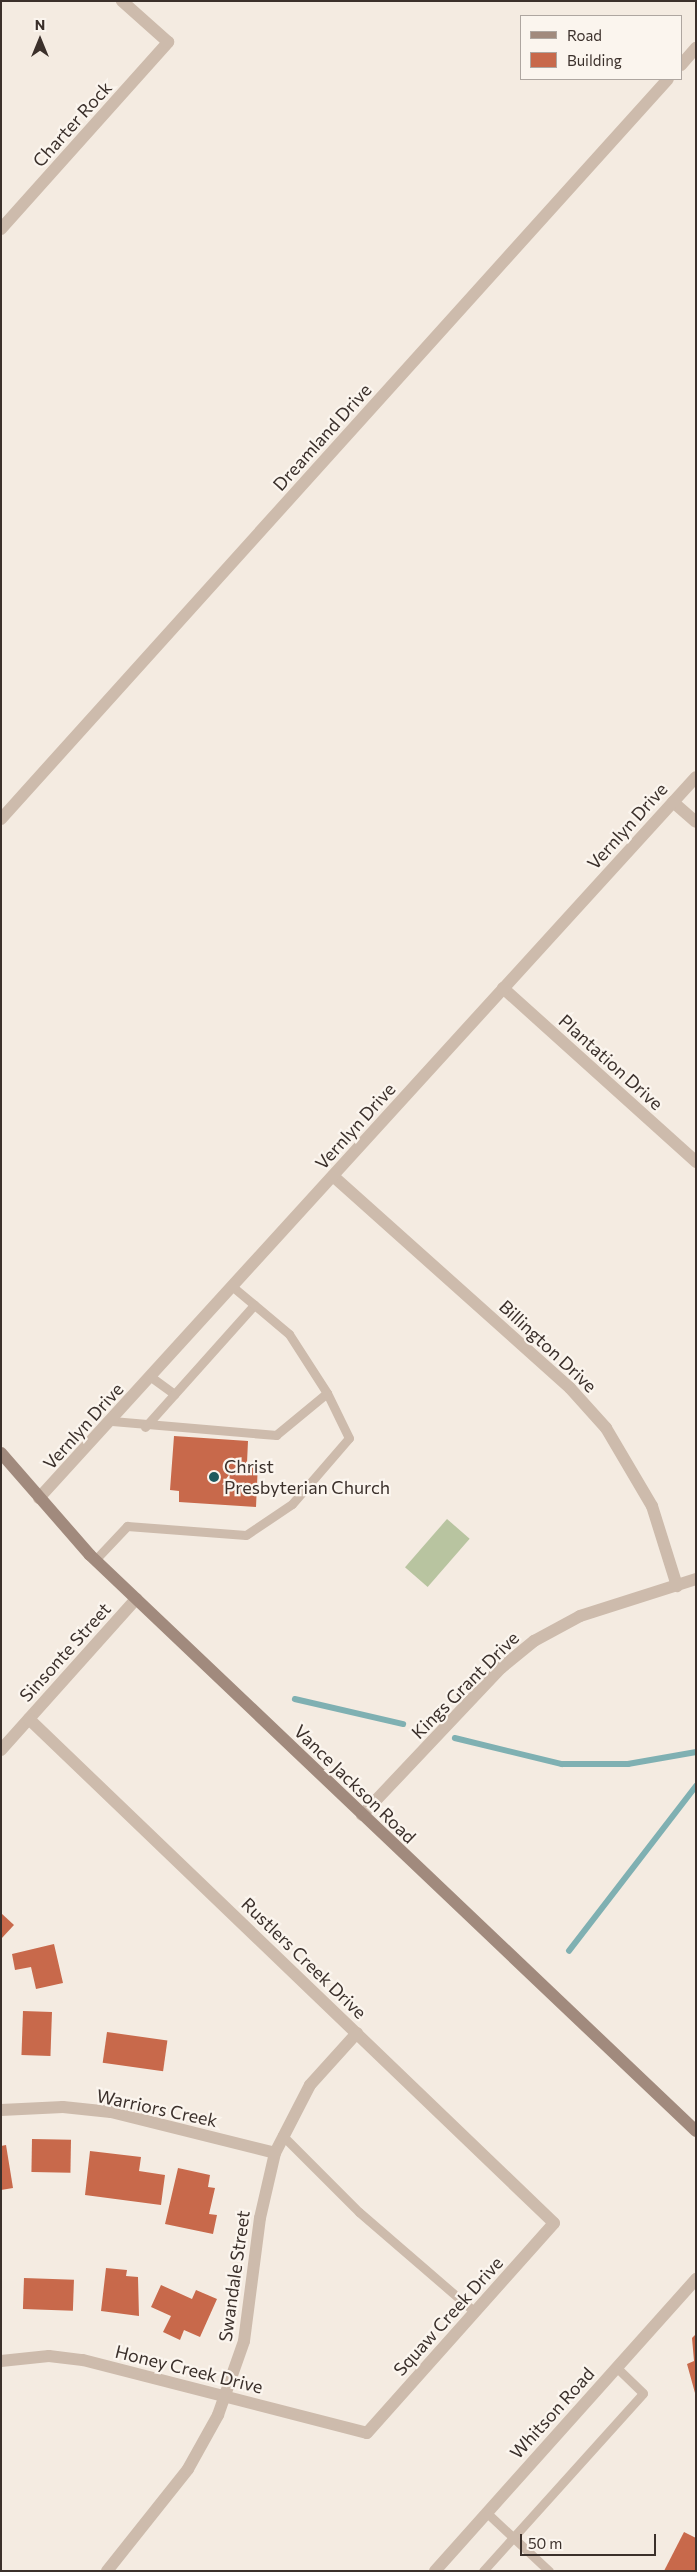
<!DOCTYPE html>
<html>
<head>
<meta charset="utf-8">
<style>
  body { margin:0 }
  #map { position:relative; width:697px; height:2572px; overflow:hidden; background:#f4ebe1; font-family:Commissioner,sans-serif }
  div>[style] { position:absolute }
  .green>* { inset:0; background:#b8c4a0; transform-origin:0 0 }
  .stream>* { height:5.5px; margin:-2.75px; padding:0 2.75px; transform-origin:2.75px; border-radius:2.75px; background:#7fb0b2 }
  .building>* { inset:0; background:#c8694b; transform-origin:0 0 }
  .service>* { height:9px; margin:-4.5px; padding:0 4.5px; transform-origin:4.5px; border-radius:4.5px; background:#cdbbac }
  .minor>* { height:12px; margin:-6px; padding:0 6px; transform-origin:6px; border-radius:6px; background:#cdbbac }
  .tertiary>* { height:12px; margin:-6px; padding:0 6px; transform-origin:6px; border-radius:6px; background:#cdbbac }
  .secondary>* { height:12px; margin:-6px; padding:0 6px; transform-origin:6px; border-radius:6px; background:#a18a7d }
  .dots>* { width:14px; height:14px; translate:-50% -50%; box-sizing:border-box; border:2px solid #fbf5ee; border-radius:50% }
  span { translate:-50% -50%; white-space:nowrap; text-align:center; line-height:1.15; -webkit-text-stroke:4.5px #fbf5ee; paint-order:stroke }
  .street-label { font-size:18px; color:#3b302b }
  .poi-label { font-size:18px; color:#3b302b }
  .left { translate:0 -50%; text-align:left }
  .frame { position:absolute; inset:0; border:2px solid #3b302b; pointer-events:none }
  .legend { position:absolute; left:520px; top:15px; width:162px; height:65px; box-sizing:border-box; background:#fbf5ee; border:1px solid #aea6a0; margin:0; padding:6px 9px; list-style:none; font-size:15px; color:#3b302b }
  .legend li { display:flex; align-items:center; gap:10px; height:25px }
  .legend b { width:25px; border:1px solid #aea6a0 }
  .north { position:absolute; left:15px; top:15px; width:50px; height:50px; -webkit-text-stroke:4px #fbf5ee; paint-order:stroke; rotate:0deg; font-size:14px; font-weight:700; line-height:20px; text-align:center; color:#3b302b }
  .north::after { content:''; display:block; margin:auto; width:18px; height:22px; background:#3b302b; clip-path:polygon(50% 0,100% 100%,50% 72%,0 100%) }
  .scale { position:absolute; left:520px; top:2534px; width:136px; height:22px; box-sizing:border-box; border:2px solid #3b302b; border-top:0; padding-left:6px; font-size:15px; line-height:18px; white-space:nowrap; color:#3b302b; -webkit-text-stroke:4px #fbf5ee; paint-order:stroke }
</style>
</head>
<body>
<div id="map">
  <div class="green">
    <div style="left:447px;top:1519px;width:30px;height:64px;rotate:41deg"></div>
  </div>
  <div class="stream">
    <div style="left:295px;top:1699px;width:111px;rotate:13deg"></div>
    <div style="left:455px;top:1738px;width:110px;rotate:13.7deg"></div>
    <div style="left:562px;top:1764px;width:66px"></div>
    <div style="left:628px;top:1764px;width:69px;rotate:-10deg"></div>
    <div style="left:569px;top:1951px;width:208px;rotate:-52.4deg"></div>
  </div>
  <div class="building">
    <div style="clip-path:polygon(174px 1436px,248px 1441px,247px 1463px,258px 1463px,256px 1507px,179px 1502px,179px 1491px,170px 1490px)"></div>
    <div style="clip-path:polygon(1px 1913px,14px 1925px,1px 1939px)"></div>
    <div style="clip-path:polygon(54px 1944px,63px 1983px,36px 1989px,31px 1967px,15px 1970px,12px 1954px)"></div>
    <div style="left:23px;top:2011px;width:29px;height:44px;rotate:2deg"></div>
    <div style="left:107px;top:2032px;width:61px;height:31px;rotate:8deg"></div>
    <div style="left:32px;top:2139px;width:39px;height:33px;rotate:1deg"></div>
    <div style="clip-path:polygon(6px 2145px,13px 2188px,1px 2190px,1px 2146px)"></div>
    <div style="clip-path:polygon(90px 2151px,141px 2157px,139px 2171px,165px 2175px,161px 2205px,85px 2195px)"></div>
    <div style="clip-path:polygon(178px 2168px,210px 2175px,208px 2187px,215px 2188px,209px 2214px,217px 2215px,213px 2234px,165px 2224px)"></div>
    <div style="clip-path:polygon(106px 2268px,127px 2270px,126px 2276px,138px 2277px,139px 2316px,101px 2311px)"></div>
    <div style="left:24px;top:2278px;width:50px;height:31px;rotate:2deg"></div>
    <div style="clip-path:polygon(161px 2285px,192px 2299px,196px 2290px,217px 2299px,200px 2337px,184px 2330px,180px 2340px,163px 2332px,171px 2316px,151px 2307px)"></div>
    <div style="clip-path:polygon(696px 2334px,696px 2393px,695px 2393px,687px 2364px,694px 2361px,692px 2338px)"></div>
    <div style="clip-path:polygon(684px 2532px,696px 2538px,696px 2571px,664px 2571px)"></div>
  </div>
  <div class="service">
    <div style="left:151px;top:1377px;width:29px;rotate:36deg"></div>
    <div style="left:112px;top:1421px;width:165px;rotate:4.9deg"></div>
    <div style="left:276px;top:1435px;width:66px;rotate:-39.5deg"></div>
    <div style="left:145px;top:1427px;width:164px;rotate:-48.2deg"></div>
    <div style="left:95px;top:1560px;width:47px;rotate:-46.7deg"></div>
    <div style="left:127px;top:1526px;width:119px;rotate:4.3deg"></div>
    <div style="left:246px;top:1535px;width:55px;rotate:-34deg"></div>
    <div style="left:292px;top:1504px;width:87px;rotate:-49.2deg"></div>
    <div style="left:349px;top:1438px;width:50px;rotate:-116.1deg"></div>
    <div style="left:327px;top:1393px;width:70px;rotate:-122.8deg"></div>
    <div style="left:289px;top:1334px;width:73px;rotate:-140deg"></div>
    <div style="left:282px;top:2135px;width:109px;rotate:45deg"></div>
    <div style="left:359px;top:2212px;width:153px;rotate:40.8deg"></div>
    <div style="left:487px;top:2513px;width:85px;rotate:43.1deg"></div>
    <div style="left:483px;top:2571px;width:239px;rotate:-48deg"></div>
    <div style="left:643px;top:2393px;width:36px;rotate:-136deg"></div>
  </div>
  <div class="minor">
    <div style="left:1px;top:229px;width:251px;rotate:-48.2deg"></div>
    <div style="left:168px;top:42px;width:62px;rotate:-138.3deg"></div>
    <div style="left:673px;top:802px;width:30px;rotate:41deg"></div>
    <div style="left:503px;top:988px;width:260px;rotate:42deg"></div>
    <div style="left:333px;top:1176px;width:318px;rotate:41.8deg"></div>
    <div style="left:570px;top:1388px;width:54px;rotate:48deg"></div>
    <div style="left:606px;top:1428px;width:91px;rotate:59.5deg"></div>
    <div style="left:652px;top:1506px;width:84px;rotate:72.6deg"></div>
    <div style="left:39px;top:1498px;width:975px;rotate:-47.66deg"></div>
    <div style="left:1px;top:1750px;width:203px;rotate:-48.2deg"></div>
    <div style="left:362px;top:1815px;width:202px;rotate:-46.6deg"></div>
    <div style="left:501px;top:1668px;width:43px;rotate:-39.3deg"></div>
    <div style="left:534px;top:1641px;width:52px;rotate:-28.5deg"></div>
    <div style="left:580px;top:1616px;width:122px;rotate:-17.7deg"></div>
    <div style="left:1px;top:2110px;width:62px;rotate:-2.8deg"></div>
    <div style="left:63px;top:2107px;width:48px;rotate:5.9deg"></div>
    <div style="left:111px;top:2112px;width:169px;rotate:14deg"></div>
    <div style="left:1px;top:2361px;width:48px;rotate:-5.9deg"></div>
    <div style="left:49px;top:2356px;width:34px;rotate:7deg"></div>
    <div style="left:83px;top:2360px;width:293px;rotate:14.4deg"></div>
    <div style="left:367px;top:2433px;width:281px;rotate:-48.3deg"></div>
    <div style="left:554px;top:2223px;width:728px;rotate:-136.17deg"></div>
    <div style="left:107px;top:2571px;width:130px;rotate:-51.5deg"></div>
    <div style="left:188px;top:2469px;width:62px;rotate:-60.9deg"></div>
    <div style="left:218px;top:2415px;width:78px;rotate:-70.6deg"></div>
    <div style="left:244px;top:2341px;width:124px;rotate:-82.6deg"></div>
    <div style="left:260px;top:2218px;width:67px;rotate:-77deg"></div>
    <div style="left:275px;top:2153px;width:76px;rotate:-62.8deg"></div>
    <div style="left:310px;top:2085px;width:70px;rotate:-47.9deg"></div>
    <div style="left:435px;top:2571px;width:392px;rotate:-48.2deg"></div>
  </div>
  <div class="tertiary">
    <div style="left:681px;top:65px;width:23px;rotate:-49deg"></div>
    <div style="left:1px;top:819px;width:996px;rotate:-47.97deg"></div>
  </div>
  <div class="secondary">
    <div style="left:1px;top:1453px;width:135px;rotate:48.9deg"></div>
    <div style="left:90px;top:1555px;width:836px;rotate:43.55deg"></div>
  </div>
  <div class="dots">
    <div style="left:214px;top:1477px;background:#1f5a5e"></div>
  </div>
  <div class="street-label">
    <span style="left:72px;top:124px;rotate:-48deg">Charter Rock</span>
    <span style="left:322px;top:437px;rotate:-48deg">Dreamland Drive</span>
    <span style="left:627px;top:826px;rotate:-48deg">Vernlyn Drive</span>
    <span style="left:611px;top:1062px;rotate:42deg">Plantation Drive</span>
    <span style="left:355px;top:1126px;rotate:-48deg">Vernlyn Drive</span>
    <span style="left:548px;top:1346px;rotate:43deg">Billington Drive</span>
    <span style="left:83px;top:1426px;rotate:-48deg">Vernlyn Drive</span>
    <span style="left:65px;top:1652px;rotate:-48deg">Sinsonte Street</span>
    <span style="left:465px;top:1685px;rotate:-45deg">Kings Grant Drive</span>
    <span style="left:355px;top:1784px;rotate:44deg">Vance Jackson Road</span>
    <span style="left:304px;top:1958px;rotate:44deg">Rustlers Creek Drive</span>
    <span style="left:157px;top:2108px;rotate:12deg">Warriors Creek</span>
    <span style="left:234px;top:2276px;rotate:-82deg">Swandale Street</span>
    <span style="left:448px;top:2316px;rotate:-48deg">Squaw Creek Drive</span>
    <span style="left:189px;top:2369px;rotate:14deg">Honey Creek Drive</span>
    <span style="left:552px;top:2413px;rotate:-48deg">Whitson Road</span>
  </div>
  <div class="poi-label">
    <span class="left" style="left:224px;top:1477px">Christ<br>Presbyterian Church</span>
  </div>
  <div class="frame"></div>
  <ul class="legend">
  <li><b style="height:6px;background:#a18a7d"></b>Road</li>
  <li><b style="height:14px;background:#c8694b"></b>Building</li>
  </ul>
  <div class="north">N</div>
  <div class="scale">50 m</div>
</div>
</body>
</html>
